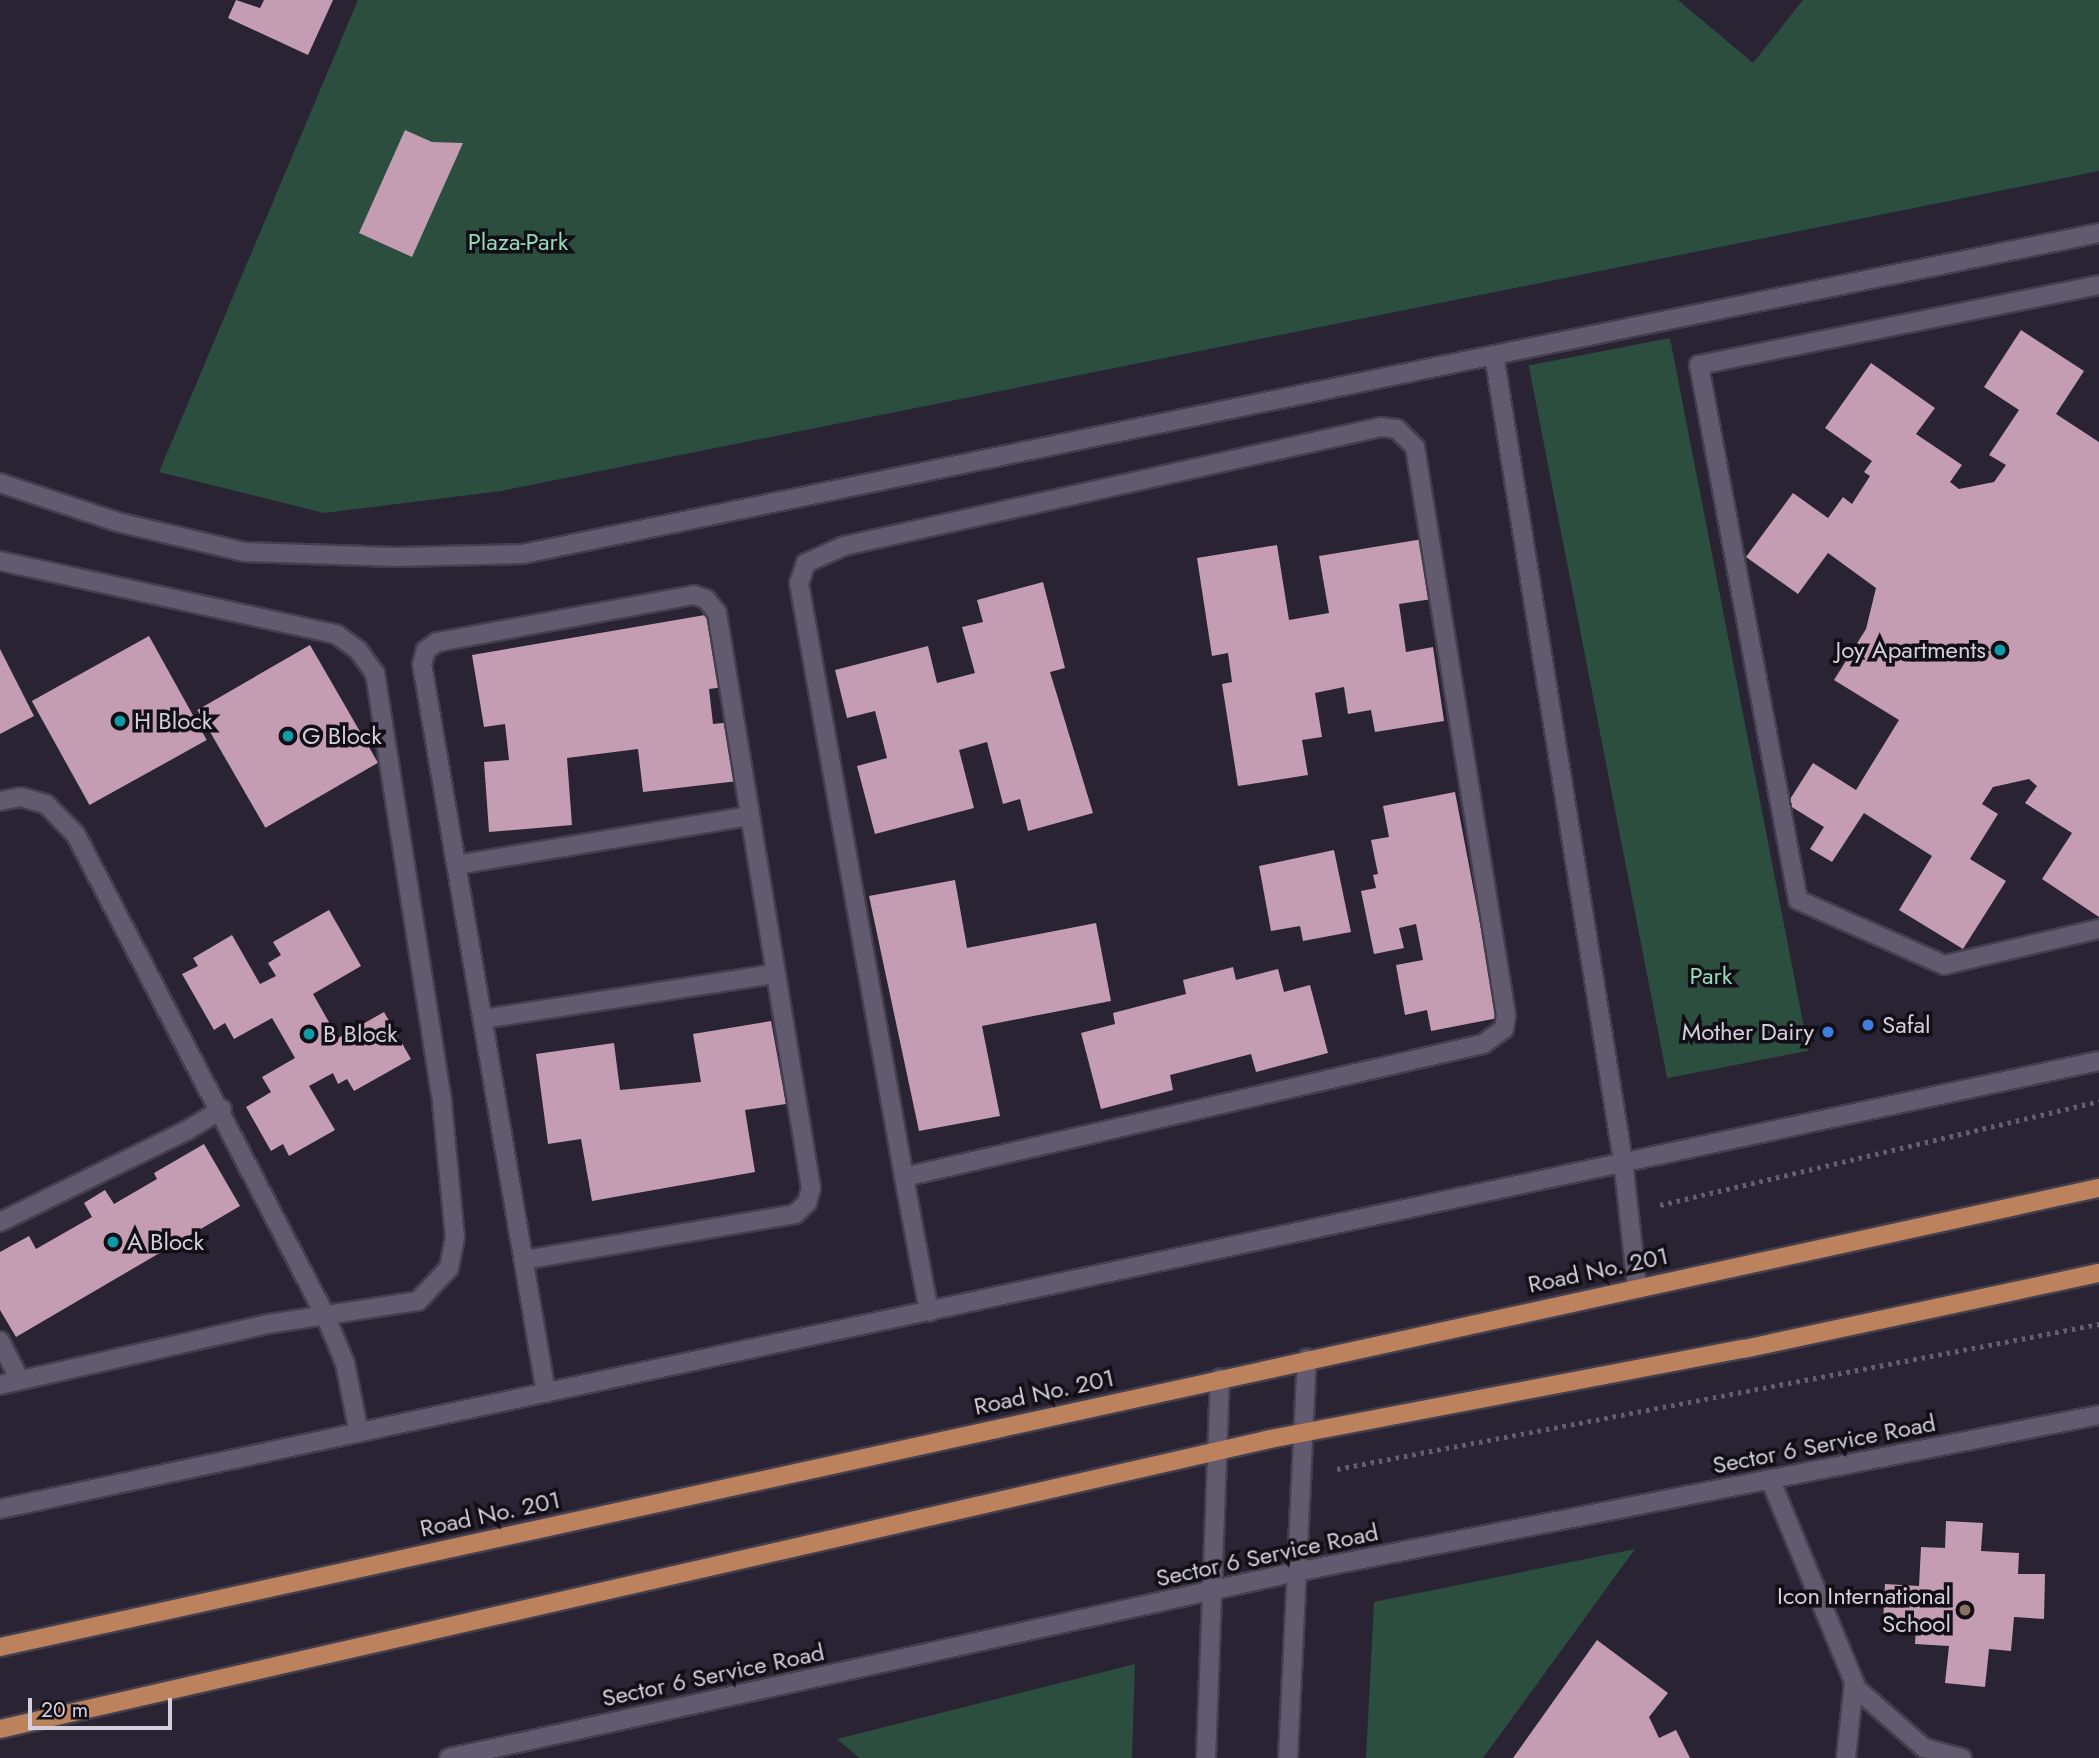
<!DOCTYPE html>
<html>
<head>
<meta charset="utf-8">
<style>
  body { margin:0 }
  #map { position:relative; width:2099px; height:1758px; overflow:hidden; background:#2a2334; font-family:Jost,sans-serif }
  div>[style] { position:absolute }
  .green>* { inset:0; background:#2b4e3e; transform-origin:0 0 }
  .building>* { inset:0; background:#c49db2; transform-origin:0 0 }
  .path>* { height:4.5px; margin-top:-2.25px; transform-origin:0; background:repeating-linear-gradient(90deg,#655e6e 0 3.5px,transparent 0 8.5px) }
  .roads { filter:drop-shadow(2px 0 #443f4d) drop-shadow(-2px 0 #443f4d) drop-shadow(0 2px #443f4d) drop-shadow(0 -2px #443f4d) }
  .minor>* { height:18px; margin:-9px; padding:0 9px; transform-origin:9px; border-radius:9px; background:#625a6e }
  .major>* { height:18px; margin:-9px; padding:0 9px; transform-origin:9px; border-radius:9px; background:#bc815d }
  .dots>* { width:19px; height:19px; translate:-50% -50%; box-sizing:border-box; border:4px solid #110e15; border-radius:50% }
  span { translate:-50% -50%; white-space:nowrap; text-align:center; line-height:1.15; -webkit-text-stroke:7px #110e15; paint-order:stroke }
  .park-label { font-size:24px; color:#95dab9 }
  .poi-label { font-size:24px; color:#d4cfdb }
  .right { translate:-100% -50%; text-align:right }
  .left { translate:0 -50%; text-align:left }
  .street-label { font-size:24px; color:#d4cfdb }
  .scale { position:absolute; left:28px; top:1698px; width:144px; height:32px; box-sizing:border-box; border:4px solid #d4cfdb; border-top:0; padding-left:9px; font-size:21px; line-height:24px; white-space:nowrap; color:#d4cfdb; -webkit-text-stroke:5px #110e15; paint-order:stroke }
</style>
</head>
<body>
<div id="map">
  <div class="green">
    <div style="clip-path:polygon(358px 0,1678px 0,1753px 63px,1803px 0,2099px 0,2099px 171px,501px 491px,324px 513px,159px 472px)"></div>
    <div style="left:1670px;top:338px;width:726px;height:144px;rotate:79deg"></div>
    <div style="clip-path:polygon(1635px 1549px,1483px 1758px,1366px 1758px,1374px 1602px)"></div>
    <div style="clip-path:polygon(1135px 1664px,1132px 1758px,859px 1758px,837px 1739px)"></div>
  </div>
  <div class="building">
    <div style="clip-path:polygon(236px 0,260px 8px,264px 0,333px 0,308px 55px,228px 18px)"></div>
    <div style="clip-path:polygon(405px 130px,432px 142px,463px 143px,412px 257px,359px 233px)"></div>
    <div style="clip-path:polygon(2021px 330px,2084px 371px,2056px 414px,2099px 442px,2099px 917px,2042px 879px,2072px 833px,2025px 803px,2037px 786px,2029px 779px,1993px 787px,1982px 804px,1998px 814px,1970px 859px,2006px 881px,1963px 949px,1899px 910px,1932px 856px,1864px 813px,1832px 862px,1810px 849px,1824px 827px,1787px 804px,1813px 763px,1856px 790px,1899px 720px,1834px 680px,1866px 629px,1876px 588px,1828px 553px,1798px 594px,1746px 557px,1793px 493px,1828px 518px,1843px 497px,1852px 504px,1870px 476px,1864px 472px,1872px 461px,1825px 428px,1871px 363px,1935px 408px,1916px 434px,1962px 465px,1950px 482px,1959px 489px,1994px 482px,2006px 465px,1989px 455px,2019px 410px,1984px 387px)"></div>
    <div style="clip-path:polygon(1423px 539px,1432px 599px,1399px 604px,1406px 652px,1433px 647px,1444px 721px,1375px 732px,1371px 710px,1348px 714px,1344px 687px,1315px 693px,1322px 737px,1302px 740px,1308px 775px,1238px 786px,1222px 684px,1232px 682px,1228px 653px,1212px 656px,1197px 558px,1277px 545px,1289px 620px,1329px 613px,1319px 556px)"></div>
    <div style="clip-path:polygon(1043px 582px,1065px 668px,1050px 672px,1093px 813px,1028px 831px,1020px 799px,1003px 804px,987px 742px,959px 750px,974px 808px,875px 834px,857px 766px,887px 758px,875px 711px,847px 718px,835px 670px,928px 646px,937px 683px,975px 673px,962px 627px,983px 622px,977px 600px)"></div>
    <div style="clip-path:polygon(711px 614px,724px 687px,709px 689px,713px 724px,732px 722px,738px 781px,643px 792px,638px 749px,567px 758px,572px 825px,489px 832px,484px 762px,509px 760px,505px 724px,484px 727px,472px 655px)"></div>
    <div style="left:149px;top:636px;width:119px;height:134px;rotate:61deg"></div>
    <div style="left:310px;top:645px;width:136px;height:130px;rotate:60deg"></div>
    <div style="clip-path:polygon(0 649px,34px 716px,0 734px)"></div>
    <div style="clip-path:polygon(1455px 792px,1498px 1018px,1431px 1031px,1427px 1010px,1405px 1015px,1396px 965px,1423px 960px,1416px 924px,1399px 928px,1404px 948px,1374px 954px,1361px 891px,1376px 888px,1373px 875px,1378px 874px,1371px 840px,1389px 837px,1383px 806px)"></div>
    <div style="clip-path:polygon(1334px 850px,1351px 932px,1303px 941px,1300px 926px,1271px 931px,1259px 866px)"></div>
    <div style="clip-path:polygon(955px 880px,967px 948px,1096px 923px,1111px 1001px,982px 1026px,1000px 1116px,919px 1131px,869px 896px)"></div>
    <div style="clip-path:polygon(329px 910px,361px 966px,313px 994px,338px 1038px,384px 1012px,411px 1059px,354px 1091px,347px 1079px,338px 1084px,333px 1073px,309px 1086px,335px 1130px,289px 1156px,283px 1144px,271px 1151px,246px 1107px,271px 1092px,262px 1077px,295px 1058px,272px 1018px,234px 1039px,225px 1023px,214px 1030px,182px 974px,198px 966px,193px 958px,232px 935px,260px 984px,276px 976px,268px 963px,281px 955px,273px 942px)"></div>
    <div style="clip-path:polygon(1233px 967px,1236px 980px,1278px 969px,1284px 992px,1310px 985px,1328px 1053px,1256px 1072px,1251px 1054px,1170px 1075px,1173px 1090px,1101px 1109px,1081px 1033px,1115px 1024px,1113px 1013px,1186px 994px,1183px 980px)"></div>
    <div style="clip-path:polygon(771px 1021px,786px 1104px,745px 1110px,755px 1172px,592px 1201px,581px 1139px,548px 1144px,536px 1054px,614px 1043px,620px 1090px,701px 1082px,693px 1034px)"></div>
    <div style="clip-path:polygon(204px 1144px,240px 1206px,16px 1337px,0 1310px,0 1252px,29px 1236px,36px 1249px,92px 1217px,84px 1203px,105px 1190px,114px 1204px,157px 1179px,154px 1173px)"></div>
    <div style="clip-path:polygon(1946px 1521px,1983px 1523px,1981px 1551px,2019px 1553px,2018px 1574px,2045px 1574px,2044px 1619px,2014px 1617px,2011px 1651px,1989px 1649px,1985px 1687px,1945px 1683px,1949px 1646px,1915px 1644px,1916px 1626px,1883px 1624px,1885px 1584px,1919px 1586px,1921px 1547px,1945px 1548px)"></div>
    <div style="clip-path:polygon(1597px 1640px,1668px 1693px,1649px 1717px,1659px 1738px,1676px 1730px,1690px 1758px,1513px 1758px)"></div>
  </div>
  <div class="path">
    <div style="left:1660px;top:1205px;width:451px;rotate:-13.3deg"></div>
    <div style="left:1337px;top:1469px;width:776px;rotate:-10.77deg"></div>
  </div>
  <div class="roads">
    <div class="minor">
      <div style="left:2099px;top:285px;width:408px;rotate:168.7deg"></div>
      <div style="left:1699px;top:365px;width:544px;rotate:79.52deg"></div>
      <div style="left:1798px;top:900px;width:160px;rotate:24deg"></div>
      <div style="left:1944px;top:965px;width:159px;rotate:-13.1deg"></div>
      <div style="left:0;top:483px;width:123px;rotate:18.4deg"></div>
      <div style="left:117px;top:522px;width:131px;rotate:13.2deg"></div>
      <div style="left:245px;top:552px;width:152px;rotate:1.9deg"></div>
      <div style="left:397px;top:557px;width:126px;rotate:-1.4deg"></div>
      <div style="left:523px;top:554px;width:991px;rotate:-11.58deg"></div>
      <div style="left:0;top:561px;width:344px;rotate:12.3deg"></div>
      <div style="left:336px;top:634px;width:27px;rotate:36deg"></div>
      <div style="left:358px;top:650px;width:29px;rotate:54deg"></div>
      <div style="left:375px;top:673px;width:435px;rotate:81.1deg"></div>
      <div style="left:442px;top:1103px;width:135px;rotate:84.5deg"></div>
      <div style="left:455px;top:1237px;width:32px;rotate:101deg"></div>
      <div style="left:449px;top:1268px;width:45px;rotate:133.2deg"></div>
      <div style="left:418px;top:1301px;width:152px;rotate:171.3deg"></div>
      <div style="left:268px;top:1324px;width:275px;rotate:167.2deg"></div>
      <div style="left:0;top:801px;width:21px;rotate:-11deg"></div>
      <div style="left:21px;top:797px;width:26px;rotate:16deg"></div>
      <div style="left:46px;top:804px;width:43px;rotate:45.9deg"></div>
      <div style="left:76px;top:835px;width:541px;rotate:62.58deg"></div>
      <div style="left:325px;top:1315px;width:52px;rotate:67.4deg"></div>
      <div style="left:345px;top:1363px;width:71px;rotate:78.7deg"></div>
      <div style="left:457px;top:865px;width:297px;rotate:-9.5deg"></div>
      <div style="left:483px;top:1019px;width:295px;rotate:-8.8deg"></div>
      <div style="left:904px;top:1177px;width:594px;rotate:-12.94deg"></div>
      <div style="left:1483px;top:1044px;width:26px;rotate:-36deg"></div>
      <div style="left:1504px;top:1029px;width:14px;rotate:-82deg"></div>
      <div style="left:1506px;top:1015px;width:575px;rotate:-99.1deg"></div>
      <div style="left:1415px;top:447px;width:25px;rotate:-135deg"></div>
      <div style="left:1397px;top:429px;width:16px;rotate:-173deg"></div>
      <div style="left:1381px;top:427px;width:550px;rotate:167.51deg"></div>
      <div style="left:844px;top:546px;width:42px;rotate:155.9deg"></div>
      <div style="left:806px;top:563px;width:21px;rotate:109deg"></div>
      <div style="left:799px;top:583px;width:603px;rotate:79.98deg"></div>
      <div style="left:904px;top:1177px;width:137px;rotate:79.5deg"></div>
      <div style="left:0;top:1222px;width:207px;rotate:-26.1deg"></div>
      <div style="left:186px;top:1131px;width:42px;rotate:-31.4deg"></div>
      <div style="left:524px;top:1260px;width:275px;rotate:-9.6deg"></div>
      <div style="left:795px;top:1214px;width:16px;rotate:-43deg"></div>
      <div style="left:807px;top:1203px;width:16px;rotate:-75deg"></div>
      <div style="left:811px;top:1188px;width:583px;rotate:-99.28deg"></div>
      <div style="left:717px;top:613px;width:18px;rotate:-128deg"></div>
      <div style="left:706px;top:599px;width:13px;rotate:-162deg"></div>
      <div style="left:694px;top:595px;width:261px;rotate:169.6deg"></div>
      <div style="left:437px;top:642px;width:14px;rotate:144deg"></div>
      <div style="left:426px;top:650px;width:15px;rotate:106deg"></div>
      <div style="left:422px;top:664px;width:667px;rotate:80.34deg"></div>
      <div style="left:534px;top:1322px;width:72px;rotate:80.4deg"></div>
      <div style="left:1637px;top:1287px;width:127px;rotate:-96.3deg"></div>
      <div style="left:1623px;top:1161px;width:816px;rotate:-99.09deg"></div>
      <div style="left:1494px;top:355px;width:617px;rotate:-11.4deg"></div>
      <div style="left:0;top:1341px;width:44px;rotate:62.9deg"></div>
      <div style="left:1770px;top:1479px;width:227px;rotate:67.5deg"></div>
      <div style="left:1857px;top:1689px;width:89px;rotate:41.4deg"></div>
      <div style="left:1924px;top:1748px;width:39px;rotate:15deg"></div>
      <div style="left:0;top:1509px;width:2146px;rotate:-12.05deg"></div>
      <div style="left:449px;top:1758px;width:867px;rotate:-12.39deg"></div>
      <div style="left:1296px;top:1572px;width:818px;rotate:-11.06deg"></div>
      <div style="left:1206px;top:1758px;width:380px;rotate:-87.9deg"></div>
      <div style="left:1288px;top:1758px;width:400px;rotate:-87.3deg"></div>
      <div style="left:1846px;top:1758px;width:76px;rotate:-84deg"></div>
    </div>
    <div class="major">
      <div style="left:0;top:1647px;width:2149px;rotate:-12.34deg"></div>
      <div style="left:0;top:1729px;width:1303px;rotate:-12.86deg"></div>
      <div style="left:1270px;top:1439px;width:482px;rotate:-10.8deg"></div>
      <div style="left:1744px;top:1349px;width:363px;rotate:-12.1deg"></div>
    </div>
  </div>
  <div class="dots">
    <div style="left:2000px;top:650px;background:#0f9aa8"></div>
    <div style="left:120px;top:721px;background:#0f9aa8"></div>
    <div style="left:288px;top:736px;background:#0f9aa8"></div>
    <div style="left:1868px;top:1025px;background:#3f7fe0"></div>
    <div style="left:1828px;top:1032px;background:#3f7fe0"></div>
    <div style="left:309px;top:1034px;background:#0f9aa8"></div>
    <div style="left:113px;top:1242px;background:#0f9aa8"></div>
    <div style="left:1965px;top:1610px;background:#8d6e63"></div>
  </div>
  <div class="park-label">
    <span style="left:518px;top:242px">Plaza-Park</span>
    <span style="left:1711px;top:976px">Park</span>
  </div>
  <div class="poi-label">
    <span class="right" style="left:1986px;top:650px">Joy Apartments</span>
    <span class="left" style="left:134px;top:721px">H Block</span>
    <span class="left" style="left:302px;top:736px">G Block</span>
    <span class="left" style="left:1882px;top:1025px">Safal</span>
    <span class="right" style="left:1814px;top:1032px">Mother Dairy</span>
    <span class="left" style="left:323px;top:1034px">B Block</span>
    <span class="left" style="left:127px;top:1242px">A Block</span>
    <span class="right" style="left:1951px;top:1610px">Icon International<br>School</span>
  </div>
  <div class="street-label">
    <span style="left:1598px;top:1270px;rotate:-12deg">Road No. 201</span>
    <span style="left:1044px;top:1392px;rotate:-12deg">Road No. 201</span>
    <span style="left:1824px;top:1444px;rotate:-11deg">Sector 6 Service Road</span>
    <span style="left:490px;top:1514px;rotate:-12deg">Road No. 201</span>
    <span style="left:1267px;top:1555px;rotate:-12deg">Sector 6 Service Road</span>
    <span style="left:713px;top:1675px;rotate:-12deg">Sector 6 Service Road</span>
  </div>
  <div class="scale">20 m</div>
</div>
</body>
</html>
